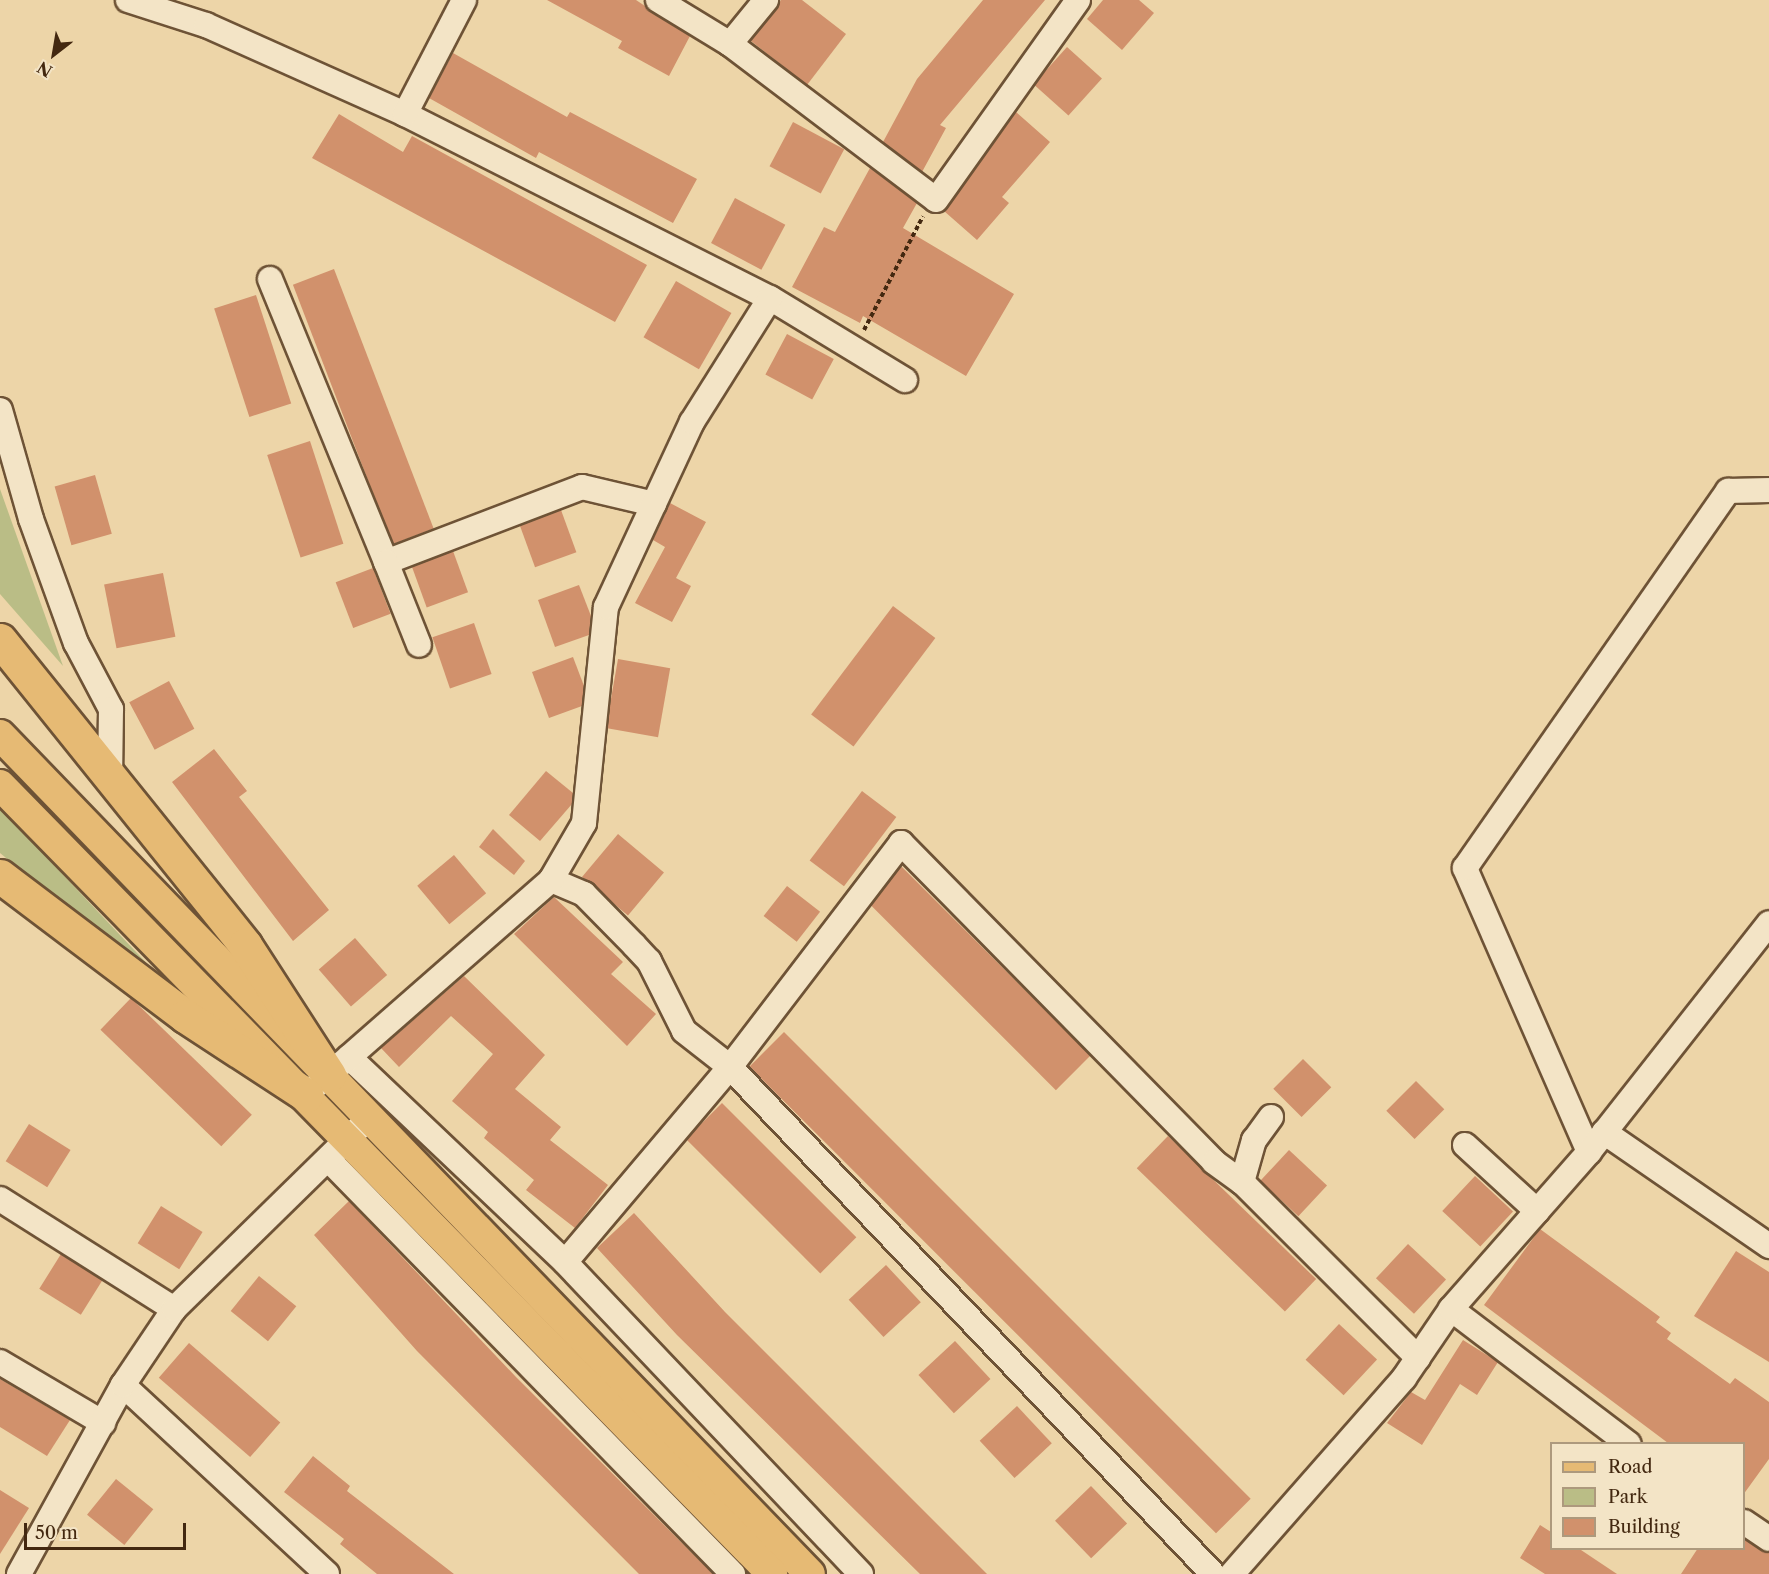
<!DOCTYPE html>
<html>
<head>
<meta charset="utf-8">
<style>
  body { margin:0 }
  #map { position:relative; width:1769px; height:1574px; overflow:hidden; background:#edd5a8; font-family:"Libre Caslon Text",serif }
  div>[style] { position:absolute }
  .green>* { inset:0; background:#babd86 }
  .building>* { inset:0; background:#d1916c; transform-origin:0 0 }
  .path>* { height:4px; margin-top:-2px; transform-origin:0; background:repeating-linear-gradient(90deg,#432810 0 4.5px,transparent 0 7.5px) }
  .roads { filter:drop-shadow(2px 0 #6e5336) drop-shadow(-2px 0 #6e5336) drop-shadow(0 2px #6e5336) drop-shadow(0 -2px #6e5336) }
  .minor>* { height:24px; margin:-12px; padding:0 12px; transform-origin:12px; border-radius:12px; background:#f3e4c6 }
  .major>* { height:30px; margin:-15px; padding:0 15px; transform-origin:15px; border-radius:15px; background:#e6ba74 }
  .highway>* { height:33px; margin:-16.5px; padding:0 16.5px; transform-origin:16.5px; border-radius:16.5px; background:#e6ba74 }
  span { translate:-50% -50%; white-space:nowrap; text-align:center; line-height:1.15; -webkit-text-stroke:4.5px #f3e4c6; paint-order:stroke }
  .legend { position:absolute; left:1550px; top:1442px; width:195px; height:108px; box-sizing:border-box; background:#f3e4c6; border:2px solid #ad997d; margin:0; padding:8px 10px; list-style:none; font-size:18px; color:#432810 }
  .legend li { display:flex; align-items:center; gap:12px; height:30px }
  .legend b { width:30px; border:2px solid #ad997d }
  .north { position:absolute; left:24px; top:24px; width:60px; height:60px; -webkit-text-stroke:4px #f3e4c6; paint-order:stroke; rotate:211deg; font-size:16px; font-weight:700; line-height:24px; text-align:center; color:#432810 }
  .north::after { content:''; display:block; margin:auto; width:21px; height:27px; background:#432810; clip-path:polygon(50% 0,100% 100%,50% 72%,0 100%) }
  .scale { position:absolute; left:24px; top:1523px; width:162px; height:27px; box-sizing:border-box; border:3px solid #432810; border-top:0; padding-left:8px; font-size:18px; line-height:21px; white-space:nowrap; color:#432810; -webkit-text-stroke:4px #f3e4c6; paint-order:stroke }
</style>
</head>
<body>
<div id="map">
  <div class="green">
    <div style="clip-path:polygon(0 489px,63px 666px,0 594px)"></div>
    <div style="clip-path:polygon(0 808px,189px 1008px,0 853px)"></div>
  </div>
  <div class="building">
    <div style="clip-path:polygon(547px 0,636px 0,690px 36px,669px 76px,618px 48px,622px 41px)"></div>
    <div style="clip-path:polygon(781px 0,802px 0,846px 34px,807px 85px,751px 41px)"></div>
    <div style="clip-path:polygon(983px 0,1045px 0,940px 125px,946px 128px,922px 172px,883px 142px,917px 79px)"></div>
    <div style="clip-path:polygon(1103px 0,1139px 0,1154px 13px,1122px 50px,1087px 19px)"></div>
    <div style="left:1067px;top:47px;width:47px;height:50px;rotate:42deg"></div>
    <div style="clip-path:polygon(453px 53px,567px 117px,570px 112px,697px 179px,673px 223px,539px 152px,536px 158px,429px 98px)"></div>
    <div style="clip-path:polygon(1016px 112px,1050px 142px,1002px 197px,1009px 203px,977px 240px,944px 211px)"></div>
    <div style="clip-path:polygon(339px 114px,403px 152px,412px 136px,647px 265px,615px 322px,312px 158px)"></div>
    <div style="left:793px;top:122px;width:58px;height:50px;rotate:28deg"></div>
    <div style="clip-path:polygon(870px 168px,917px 203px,903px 228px,1014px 294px,966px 376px,863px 316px,860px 323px,792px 287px,824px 227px,835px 232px)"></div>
    <div style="left:735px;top:198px;width:57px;height:51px;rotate:28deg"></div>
    <div style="left:334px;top:269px;width:278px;height:44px;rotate:69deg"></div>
    <div style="left:676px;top:281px;width:64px;height:65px;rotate:30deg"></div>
    <div style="left:256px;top:295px;width:114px;height:44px;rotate:72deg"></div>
    <div style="left:787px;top:334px;width:53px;height:46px;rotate:28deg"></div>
    <div style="left:310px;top:441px;width:108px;height:45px;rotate:72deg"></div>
    <div style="left:95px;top:475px;width:61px;height:42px;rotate:74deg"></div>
    <div style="clip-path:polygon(670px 503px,706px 522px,676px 578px,691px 586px,672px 622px,635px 603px,665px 547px,653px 540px)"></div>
    <div style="left:561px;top:510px;width:45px;height:44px;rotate:70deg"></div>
    <div style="left:453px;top:551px;width:44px;height:44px;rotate:70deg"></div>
    <div style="left:373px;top:568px;width:49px;height:40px;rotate:69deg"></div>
    <div style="left:163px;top:573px;width:65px;height:60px;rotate:79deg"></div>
    <div style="clip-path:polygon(579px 585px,591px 616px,589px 635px,555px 647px,538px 600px)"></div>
    <div style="left:893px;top:606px;width:53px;height:136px;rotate:37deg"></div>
    <div style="left:474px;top:623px;width:54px;height:44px;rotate:71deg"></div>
    <div style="clip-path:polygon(573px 657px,584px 686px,582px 706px,549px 718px,532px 672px)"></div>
    <div style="left:618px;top:659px;width:53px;height:70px;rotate:10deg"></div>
    <div style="left:169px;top:681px;width:54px;height:45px;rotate:62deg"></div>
    <div style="clip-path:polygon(214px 749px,247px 791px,239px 797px,329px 910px,293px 941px,172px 782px)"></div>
    <div style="clip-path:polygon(546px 771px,573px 793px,572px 804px,540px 841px,509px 815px)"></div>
    <div style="left:862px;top:791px;width:43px;height:87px;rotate:37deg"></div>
    <div style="clip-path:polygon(493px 829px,525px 861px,514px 875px,479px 847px)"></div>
    <div style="left:618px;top:834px;width:60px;height:56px;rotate:40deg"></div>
    <div style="left:454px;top:855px;width:50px;height:48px;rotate:50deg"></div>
    <div style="left:901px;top:866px;width:268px;height:49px;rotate:45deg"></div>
    <div style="left:787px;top:886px;width:42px;height:38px;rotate:38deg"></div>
    <div style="clip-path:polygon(554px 897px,623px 962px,611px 974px,656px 1014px,627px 1046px,514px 934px)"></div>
    <div style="left:355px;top:938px;width:49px;height:48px;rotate:49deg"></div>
    <div style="clip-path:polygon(464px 976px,545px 1055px,515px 1089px,561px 1127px,550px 1140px,608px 1185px,575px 1228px,526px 1190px,534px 1180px,484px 1138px,488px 1132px,452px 1101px,493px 1054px,451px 1016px,399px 1067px,381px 1048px)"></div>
    <div style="left:131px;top:998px;width:168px;height:44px;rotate:44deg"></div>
    <div style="left:784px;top:1032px;width:660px;height:49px;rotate:45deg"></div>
    <div style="left:1303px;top:1059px;width:40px;height:42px;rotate:45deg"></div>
    <div style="left:1416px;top:1081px;width:40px;height:42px;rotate:45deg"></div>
    <div style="left:722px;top:1103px;width:190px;height:51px;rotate:45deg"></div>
    <div style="left:29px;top:1124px;width:49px;height:44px;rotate:32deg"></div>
    <div style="left:1168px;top:1136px;width:206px;height:45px;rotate:44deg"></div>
    <div style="left:1289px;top:1150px;width:52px;height:42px;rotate:43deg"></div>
    <div style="left:1475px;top:1176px;width:52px;height:48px;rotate:43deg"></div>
    <div style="clip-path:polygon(349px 1201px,516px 1377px,713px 1574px,639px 1574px,417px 1351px,314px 1235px)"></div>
    <div style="left:161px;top:1206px;width:49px;height:44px;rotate:32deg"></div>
    <div style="clip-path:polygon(634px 1213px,725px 1312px,987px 1574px,920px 1574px,677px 1335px,597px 1248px)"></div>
    <div style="clip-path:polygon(1540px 1229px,1660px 1317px,1656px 1322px,1671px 1333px,1667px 1339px,1730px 1384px,1735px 1378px,1769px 1402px,1769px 1459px,1743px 1495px,1743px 1443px,1668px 1443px,1484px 1305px)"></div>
    <div style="left:1408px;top:1244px;width:52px;height:47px;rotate:43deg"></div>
    <div style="clip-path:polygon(1736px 1251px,1769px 1272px,1769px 1362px,1694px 1316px)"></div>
    <div style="left:61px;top:1254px;width:49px;height:41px;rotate:32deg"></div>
    <div style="left:886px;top:1265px;width:51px;height:51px;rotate:47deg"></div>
    <div style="left:259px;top:1276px;width:48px;height:45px;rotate:39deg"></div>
    <div style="left:1339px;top:1324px;width:52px;height:49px;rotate:43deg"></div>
    <div style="clip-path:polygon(1463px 1340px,1498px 1362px,1477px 1395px,1460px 1384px,1422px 1445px,1387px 1423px,1411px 1392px,1425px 1400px)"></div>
    <div style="left:955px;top:1341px;width:52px;height:50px;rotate:47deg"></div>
    <div style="left:189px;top:1343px;width:121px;height:46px;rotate:41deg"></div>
    <div style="clip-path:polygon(0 1379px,70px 1420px,47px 1456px,0 1427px)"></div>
    <div style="left:1017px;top:1406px;width:51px;height:51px;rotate:47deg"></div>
    <div style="clip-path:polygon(313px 1456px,350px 1486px,347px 1491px,454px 1574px,377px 1574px,340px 1544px,344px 1539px,284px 1492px)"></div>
    <div style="left:116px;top:1479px;width:48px;height:46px;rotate:39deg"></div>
    <div style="left:1091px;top:1486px;width:52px;height:50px;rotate:46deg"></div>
    <div style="clip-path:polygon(0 1490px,29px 1508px,0 1554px)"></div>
    <div style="clip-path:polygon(1540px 1525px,1551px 1532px,1551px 1548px,1578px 1548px,1617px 1574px,1545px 1574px,1520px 1558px)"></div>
    <div style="clip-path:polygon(1743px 1539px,1769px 1553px,1769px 1574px,1681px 1574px,1698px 1548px,1743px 1548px)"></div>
  </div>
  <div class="path">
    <div style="left:864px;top:330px;width:128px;rotate:-62.6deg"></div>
  </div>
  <div class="roads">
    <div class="minor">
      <div style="left:128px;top:0;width:82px;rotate:17.8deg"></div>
      <div style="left:206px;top:25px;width:218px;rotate:24.1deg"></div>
      <div style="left:405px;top:114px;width:409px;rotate:26.8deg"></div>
      <div style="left:770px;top:298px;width:158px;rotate:31.3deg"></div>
      <div style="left:658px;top:0;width:84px;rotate:31.4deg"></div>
      <div style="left:730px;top:44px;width:258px;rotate:37.1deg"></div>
      <div style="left:936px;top:200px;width:245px;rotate:-54.6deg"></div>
      <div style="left:730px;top:44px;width:57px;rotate:-50.7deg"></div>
      <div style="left:405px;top:114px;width:128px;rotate:-62.6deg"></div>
      <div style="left:270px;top:279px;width:306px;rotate:67.7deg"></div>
      <div style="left:386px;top:562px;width:210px;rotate:-20.9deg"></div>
      <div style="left:582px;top:487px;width:74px;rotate:13.3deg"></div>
      <div style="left:0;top:410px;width:113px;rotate:74.1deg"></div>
      <div style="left:31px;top:519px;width:132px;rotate:70.1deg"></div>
      <div style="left:76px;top:643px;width:75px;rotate:62.1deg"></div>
      <div style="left:111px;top:709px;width:69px;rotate:90.8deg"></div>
      <div style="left:386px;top:562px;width:89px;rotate:68.3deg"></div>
      <div style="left:551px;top:880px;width:36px;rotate:23deg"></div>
      <div style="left:584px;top:894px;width:71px;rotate:45.6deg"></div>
      <div style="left:634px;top:945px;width:22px;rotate:47deg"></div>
      <div style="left:649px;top:961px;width:78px;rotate:63.4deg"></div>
      <div style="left:684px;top:1031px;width:58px;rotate:38deg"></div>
      <div style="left:730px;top:1067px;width:255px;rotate:130.2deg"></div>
      <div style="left:349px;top:1057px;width:298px;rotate:43.5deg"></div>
      <div style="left:565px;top:1262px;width:430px;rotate:46.5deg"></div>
      <div style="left:317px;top:1085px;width:311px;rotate:-41.2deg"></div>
      <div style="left:551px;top:880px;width:66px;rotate:-59.9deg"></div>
      <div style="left:584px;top:823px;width:217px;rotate:-84.2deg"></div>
      <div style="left:606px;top:607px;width:204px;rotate:-65.1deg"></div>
      <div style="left:692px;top:422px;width:146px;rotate:-57.8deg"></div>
      <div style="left:1271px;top:1117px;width:29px;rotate:126deg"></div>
      <div style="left:1254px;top:1140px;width:44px;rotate:105.9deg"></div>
      <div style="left:1242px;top:1182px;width:249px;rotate:45deg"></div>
      <div style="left:1604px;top:1132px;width:201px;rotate:34.6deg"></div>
      <div style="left:1465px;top:1145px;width:98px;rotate:42.5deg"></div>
      <div style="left:1589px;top:1152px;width:310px;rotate:-113.6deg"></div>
      <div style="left:1465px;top:868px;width:460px;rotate:-55.1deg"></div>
      <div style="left:1728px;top:491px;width:41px;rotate:-1.4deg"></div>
      <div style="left:328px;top:1159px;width:580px;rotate:45.7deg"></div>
      <div style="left:0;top:1199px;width:206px;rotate:32.3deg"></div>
      <div style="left:1451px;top:1309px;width:223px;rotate:37.2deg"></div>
      <div style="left:0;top:1362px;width:120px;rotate:30.6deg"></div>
      <div style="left:123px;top:1385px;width:278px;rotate:42.8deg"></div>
      <div style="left:1744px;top:1522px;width:30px;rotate:34deg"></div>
      <div style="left:19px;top:1574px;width:216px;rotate:-61.2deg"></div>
      <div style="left:123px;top:1385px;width:92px;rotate:-56.1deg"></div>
      <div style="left:174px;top:1309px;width:260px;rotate:-44.4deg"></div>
      <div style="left:1213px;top:1574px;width:700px;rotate:-133.61deg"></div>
      <div style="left:730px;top:1067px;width:282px;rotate:-52.6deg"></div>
      <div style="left:901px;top:843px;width:447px;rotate:45.5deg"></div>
      <div style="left:1214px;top:1162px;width:34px;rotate:36deg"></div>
      <div style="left:1232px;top:1574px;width:261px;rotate:-48.7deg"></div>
      <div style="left:1404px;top:1378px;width:83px;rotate:-55.7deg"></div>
      <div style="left:1451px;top:1309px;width:209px;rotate:-48.7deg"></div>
      <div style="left:1589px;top:1152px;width:291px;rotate:-51.8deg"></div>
    </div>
    <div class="major">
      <div style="left:0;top:735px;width:1166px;rotate:46.01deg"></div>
      <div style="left:0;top:785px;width:1104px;rotate:45.62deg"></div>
    </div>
    <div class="highway">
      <div style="left:0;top:640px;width:391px;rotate:51.2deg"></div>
      <div style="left:245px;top:945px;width:155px;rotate:57.1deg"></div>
      <div style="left:0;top:876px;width:232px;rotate:37.1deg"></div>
      <div style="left:185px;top:1016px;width:145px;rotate:33.1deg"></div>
    </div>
  </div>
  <ul class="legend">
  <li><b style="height:8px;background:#e6ba74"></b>Road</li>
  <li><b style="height:16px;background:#babd86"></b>Park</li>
  <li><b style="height:16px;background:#d1916c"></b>Building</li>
  </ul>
  <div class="north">N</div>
  <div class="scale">50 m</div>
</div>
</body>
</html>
